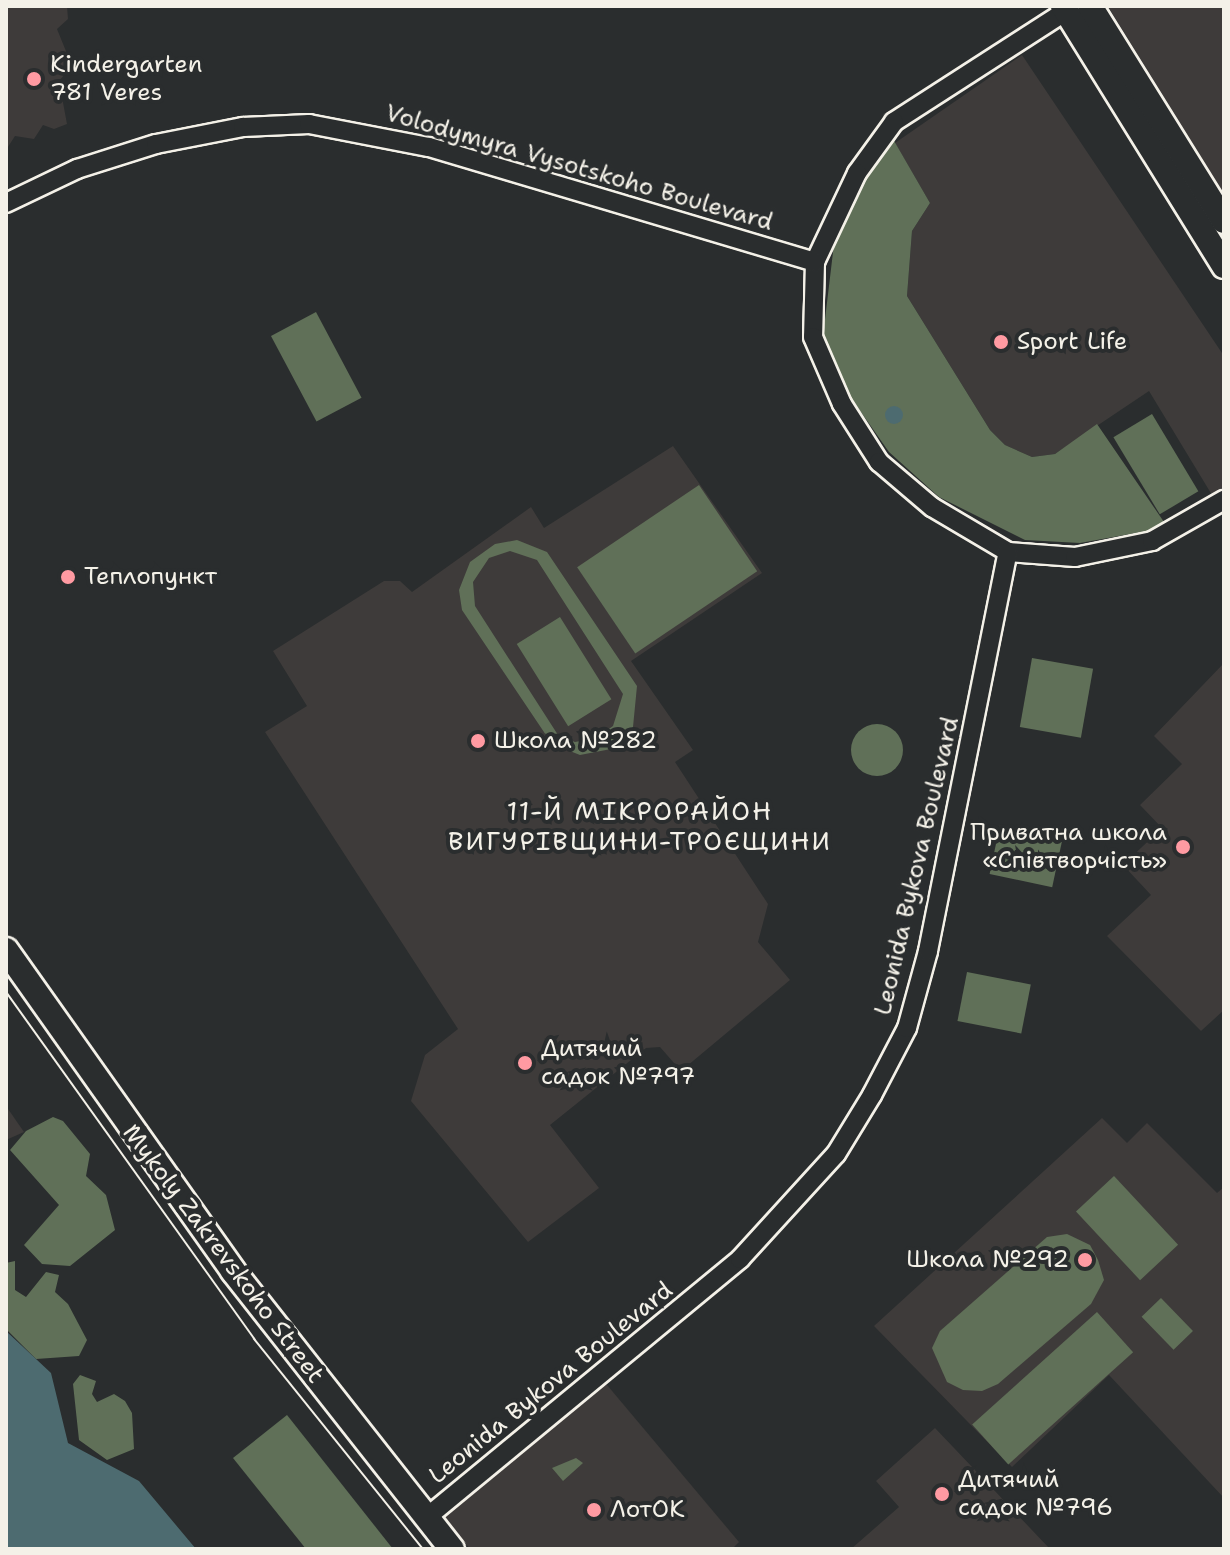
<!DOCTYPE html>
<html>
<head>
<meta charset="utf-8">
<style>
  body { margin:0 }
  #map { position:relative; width:1230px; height:1555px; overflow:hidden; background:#2a2d2e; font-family:"Shantell Sans",sans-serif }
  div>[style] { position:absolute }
  .built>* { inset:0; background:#3e3b3a }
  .green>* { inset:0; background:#607058; transform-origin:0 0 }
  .round { border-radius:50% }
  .water>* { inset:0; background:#4d6b70 }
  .roads { filter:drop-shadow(2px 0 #f4f1e8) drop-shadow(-2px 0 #f4f1e8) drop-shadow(0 2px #f4f1e8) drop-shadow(0 -2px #f4f1e8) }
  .street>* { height:18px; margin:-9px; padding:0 9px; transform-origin:9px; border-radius:9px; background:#2a2d2e }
  .secondary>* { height:24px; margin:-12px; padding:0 12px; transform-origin:12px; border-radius:12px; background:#2a2d2e }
  .tram>* { height:2px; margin:-1px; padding:0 1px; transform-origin:1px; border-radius:1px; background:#f4f1e8 }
  .dots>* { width:22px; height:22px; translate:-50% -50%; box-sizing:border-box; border:4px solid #2a2d2e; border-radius:50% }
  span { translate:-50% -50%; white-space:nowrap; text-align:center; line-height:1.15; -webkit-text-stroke:8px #2a2d2e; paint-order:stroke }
  .poi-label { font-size:24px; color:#f4f1e8 }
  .left { translate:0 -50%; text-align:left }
  .right { translate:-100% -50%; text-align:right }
  .street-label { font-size:24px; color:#f4f1e8 }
  .neighbourhood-label { font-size:26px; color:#f4f1e8; letter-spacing:2px }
  .frame { position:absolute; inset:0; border:8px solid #f4f1e8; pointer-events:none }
</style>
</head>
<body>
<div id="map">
  <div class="built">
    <div style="clip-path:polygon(6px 6px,67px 6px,68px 19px,57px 29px,72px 66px,59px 81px,67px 124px,54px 129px,43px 125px,34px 139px,15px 136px,6px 150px)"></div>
    <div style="clip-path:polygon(1224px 6px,1224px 194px,1109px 8px)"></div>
    <div style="clip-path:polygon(1022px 55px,1224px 356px,1224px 486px,1212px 495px,1149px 391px,1055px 454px,1032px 457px,1005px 445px,990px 430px,907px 296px,912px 231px,930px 203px,895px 143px)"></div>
    <div style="clip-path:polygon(673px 446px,762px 573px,631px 661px,693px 750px,675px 762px,768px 904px,758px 942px,790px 980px,681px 1071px,660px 1047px,646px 1048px,550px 1125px,599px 1188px,528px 1242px,411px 1101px,425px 1055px,458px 1029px,265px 732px,307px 706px,273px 651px,384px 581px,400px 581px,412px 592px,531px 507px,544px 528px)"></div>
    <div style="clip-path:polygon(1224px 663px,1224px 1010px,1201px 1031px,1107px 936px,1151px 895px,1123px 865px,1162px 828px,1140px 805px,1182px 764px,1154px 736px)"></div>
    <div style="clip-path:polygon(6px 1106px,24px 1132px,6px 1140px)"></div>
    <div style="clip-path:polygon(1102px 1118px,1127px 1143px,1147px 1123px,1217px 1193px,1224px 1187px,1224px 1498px,1109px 1375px,1012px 1467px,874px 1326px)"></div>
    <div style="clip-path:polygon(602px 1379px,739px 1542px,732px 1549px,470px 1549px,443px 1517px)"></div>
    <div style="clip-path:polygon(935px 1428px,1050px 1549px,851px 1549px,899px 1507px,876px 1481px)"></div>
  </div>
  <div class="green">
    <div style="clip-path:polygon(893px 139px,930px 203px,912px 231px,907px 296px,990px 430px,1005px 445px,1032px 457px,1055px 454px,1097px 424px,1164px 522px,1147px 531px,1080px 543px,1025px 540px,939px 497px,889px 452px,849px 395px,823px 336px,834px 244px,863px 178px)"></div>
    <div style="left:316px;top:312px;width:97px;height:51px;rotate:62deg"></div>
    <div style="left:1152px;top:414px;width:90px;height:45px;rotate:59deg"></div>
    <div style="left:699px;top:485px;width:104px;height:147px;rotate:56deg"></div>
    <div style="clip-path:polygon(evenodd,517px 540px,547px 552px,637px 686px,633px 727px,611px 749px,580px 755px,552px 744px,462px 610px,459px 590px,470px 562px,495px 544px,517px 540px,510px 551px,537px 560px,623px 694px,613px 726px,596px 738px,575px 742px,558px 735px,475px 606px,473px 582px,489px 558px,510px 551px)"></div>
    <div style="left:560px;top:617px;width:97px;height:51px;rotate:58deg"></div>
    <div style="left:1032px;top:658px;width:62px;height:70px;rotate:10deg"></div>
    <div class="round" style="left:851px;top:724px;width:52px;height:52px"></div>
    <div style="left:1000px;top:825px;width:64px;height:50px;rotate:12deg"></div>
    <div style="left:967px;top:972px;width:65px;height:50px;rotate:11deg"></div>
    <div style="clip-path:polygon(53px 1117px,63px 1121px,90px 1154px,86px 1176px,106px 1195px,115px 1230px,70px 1266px,42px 1264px,24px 1245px,59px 1205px,10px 1150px,26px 1131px)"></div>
    <div style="left:1114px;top:1176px;width:94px;height:52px;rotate:47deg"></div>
    <div style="clip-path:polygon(1067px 1234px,1090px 1245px,1098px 1260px,1104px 1280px,1091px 1304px,998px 1384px,982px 1391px,963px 1390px,947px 1382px,932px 1348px,940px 1331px,1047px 1237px)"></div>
    <div style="clip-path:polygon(15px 1261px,15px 1290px,26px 1297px,46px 1272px,59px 1275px,55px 1292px,68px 1304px,87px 1340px,79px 1356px,36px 1359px,6px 1329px,6px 1263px)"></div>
    <div style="left:1161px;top:1298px;width:46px;height:27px;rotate:46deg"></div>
    <div style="left:1097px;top:1312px;width:54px;height:168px;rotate:48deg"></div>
    <div style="clip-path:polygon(80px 1375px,96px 1381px,92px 1394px,97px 1402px,114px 1394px,125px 1401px,132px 1413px,134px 1449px,107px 1460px,79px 1440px,73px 1384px)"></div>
    <div style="clip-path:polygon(287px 1415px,393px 1549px,306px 1549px,233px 1458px)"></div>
    <div style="clip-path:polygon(576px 1458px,583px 1463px,563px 1481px,552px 1468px)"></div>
  </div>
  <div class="water">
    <div class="round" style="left:885px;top:406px;width:18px;height:18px"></div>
    <div style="clip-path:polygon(6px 1331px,51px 1373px,68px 1443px,139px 1481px,196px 1549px,6px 1549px)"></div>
  </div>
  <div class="roads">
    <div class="street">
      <div style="left:1066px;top:11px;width:205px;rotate:147.2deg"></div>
      <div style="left:894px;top:122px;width:63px;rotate:126deg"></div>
      <div style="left:857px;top:173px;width:98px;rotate:115.3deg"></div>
      <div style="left:815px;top:262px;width:75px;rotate:91.5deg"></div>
      <div style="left:813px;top:337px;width:73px;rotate:66.6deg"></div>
      <div style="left:842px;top:404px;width:69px;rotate:57.5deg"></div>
      <div style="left:879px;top:462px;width:70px;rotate:40.3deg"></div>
      <div style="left:932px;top:507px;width:88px;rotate:30.6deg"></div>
      <div style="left:1008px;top:552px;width:67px;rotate:4.3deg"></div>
      <div style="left:1075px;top:557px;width:79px;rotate:-11.7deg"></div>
      <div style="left:1152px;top:541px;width:83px;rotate:-29.7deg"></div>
      <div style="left:6px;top:203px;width:79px;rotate:-25.6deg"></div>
      <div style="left:77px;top:169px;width:83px;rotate:-17.6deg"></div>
      <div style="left:156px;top:144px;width:89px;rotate:-11.1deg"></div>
      <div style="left:243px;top:127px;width:66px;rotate:-2.6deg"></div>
      <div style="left:309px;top:124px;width:122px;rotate:10.9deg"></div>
      <div style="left:429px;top:147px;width:403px;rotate:16.6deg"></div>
      <div style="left:426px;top:1518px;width:407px;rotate:-39.5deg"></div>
      <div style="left:740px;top:1259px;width:142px;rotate:-47.6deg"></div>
      <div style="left:836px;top:1154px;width:69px;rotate:-58.6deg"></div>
      <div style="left:872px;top:1095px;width:76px;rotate:-62.4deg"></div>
      <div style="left:907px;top:1028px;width:80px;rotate:-74.7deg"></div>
      <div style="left:928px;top:951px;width:407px;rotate:-78.7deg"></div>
    </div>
    <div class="secondary">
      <div style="left:1063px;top:6px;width:306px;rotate:58.2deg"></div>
      <div style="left:1090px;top:6px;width:253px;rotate:58.1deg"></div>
      <div style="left:6px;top:950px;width:393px;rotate:54.7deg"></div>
      <div style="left:233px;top:1271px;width:354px;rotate:51.8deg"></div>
    </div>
  </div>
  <div class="tram">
    <div style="left:6px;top:992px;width:427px;rotate:54.4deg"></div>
    <div style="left:254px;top:1339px;width:270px;rotate:51.2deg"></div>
  </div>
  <div class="dots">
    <div style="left:34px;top:79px;background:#ff9aa2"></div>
    <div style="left:1001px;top:342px;background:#ff9aa2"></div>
    <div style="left:68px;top:577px;background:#ff9aa2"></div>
    <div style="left:478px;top:741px;background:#ff9aa2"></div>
    <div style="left:1183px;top:847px;background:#ff9aa2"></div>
    <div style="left:525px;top:1063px;background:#ff9aa2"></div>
    <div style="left:1085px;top:1260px;background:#ff9aa2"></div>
    <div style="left:942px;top:1494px;background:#ff9aa2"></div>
    <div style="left:594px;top:1510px;background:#ff9aa2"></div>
  </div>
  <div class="poi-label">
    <span class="left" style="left:50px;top:79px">Kindergarten<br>781 Veres</span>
    <span class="left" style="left:1017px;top:342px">Sport Life</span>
    <span class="left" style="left:84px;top:577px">Теплопункт</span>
    <span class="left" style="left:494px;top:741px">Школа №282</span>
    <span class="right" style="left:1167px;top:847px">Приватна школа<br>«Співтворчість»</span>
    <span class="left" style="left:541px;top:1063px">Дитячий<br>садок №797</span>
    <span class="right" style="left:1069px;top:1260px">Школа №292</span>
    <span class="left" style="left:958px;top:1494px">Дитячий<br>садок №796</span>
    <span class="left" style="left:610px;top:1510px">ЛотОК</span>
  </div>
  <div class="street-label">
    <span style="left:579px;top:168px;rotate:16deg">Volodymyra Vysotskoho Boulevard</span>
    <span style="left:917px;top:866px;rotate:-77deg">Leonida Bykova Boulevard</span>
    <span style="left:223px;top:1254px;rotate:53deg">Mykoly Zakrevskoho Street</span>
    <span style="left:551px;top:1383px;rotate:-39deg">Leonida Bykova Boulevard</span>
  </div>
  <div class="neighbourhood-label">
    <span style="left:640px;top:826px">11-Й МІКРОРАЙОН<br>ВИГУРІВЩИНИ-ТРОЄЩИНИ</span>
  </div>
  <div class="frame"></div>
</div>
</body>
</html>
